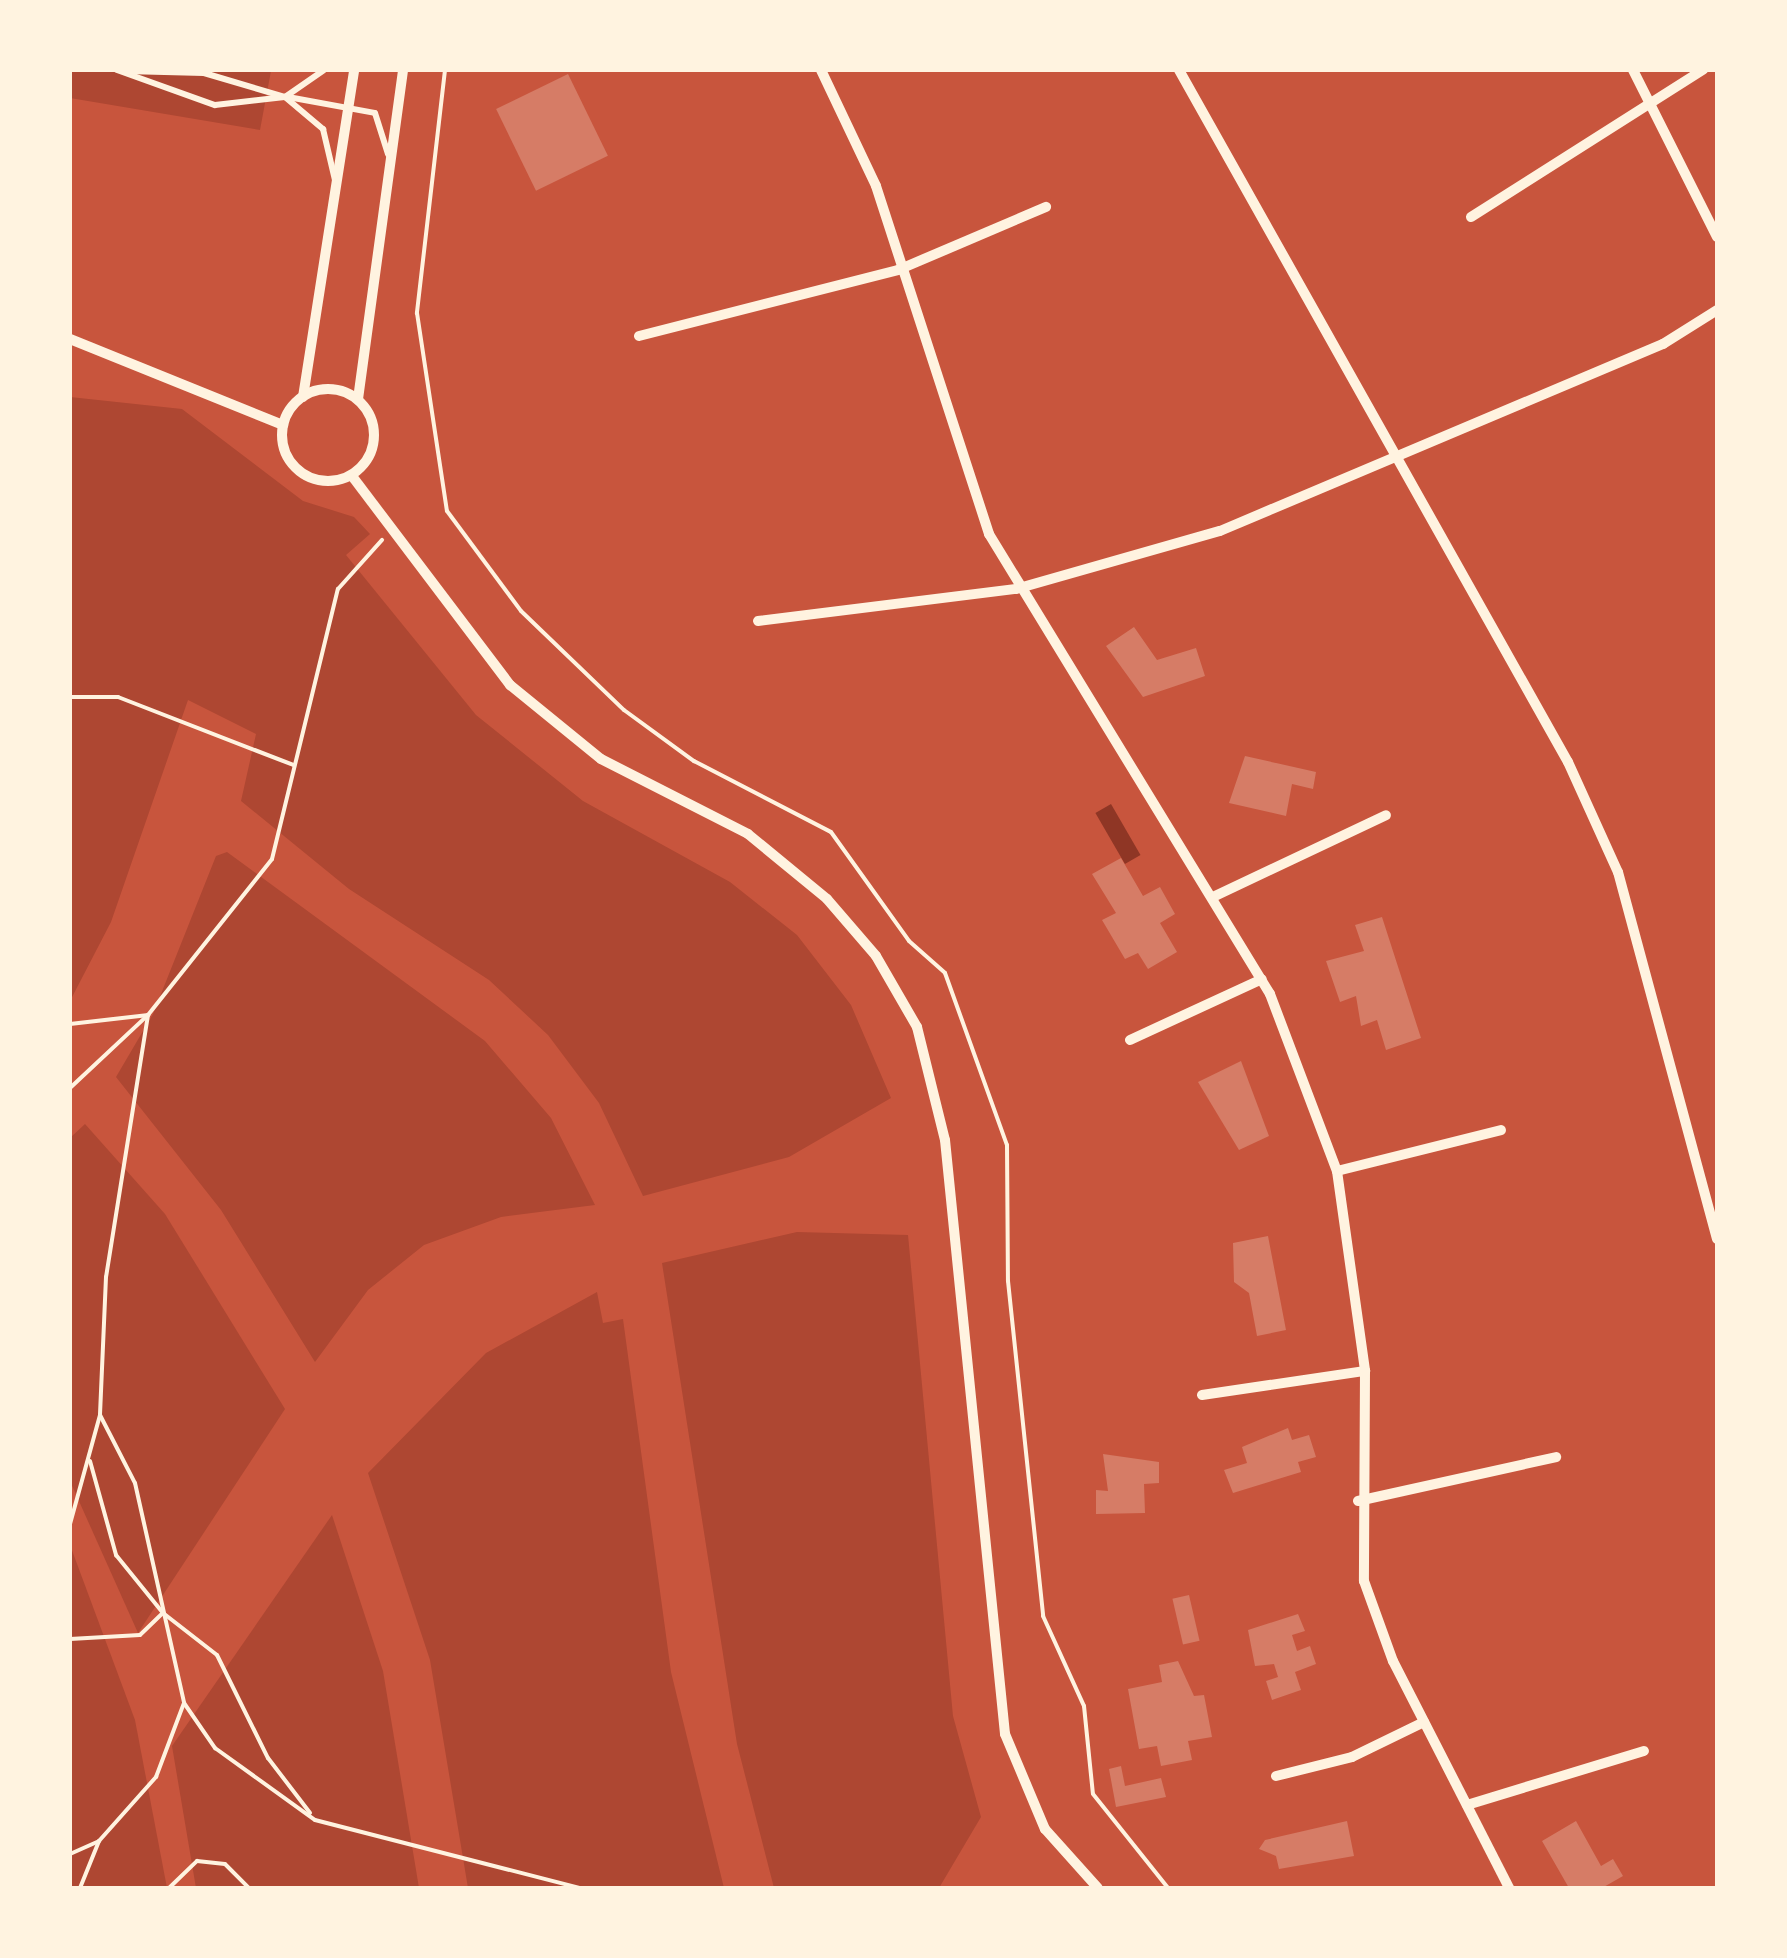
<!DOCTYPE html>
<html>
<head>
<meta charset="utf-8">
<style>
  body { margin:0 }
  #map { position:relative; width:1787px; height:1958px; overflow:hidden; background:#c8553d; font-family:Rubik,sans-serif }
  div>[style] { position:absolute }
  .green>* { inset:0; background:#ae4732 }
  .water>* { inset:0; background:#8f3625; transform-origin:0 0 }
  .building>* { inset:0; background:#d67c66; transform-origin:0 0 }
  .path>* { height:4px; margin:-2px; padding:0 2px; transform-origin:2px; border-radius:2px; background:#fff3e0 }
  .service>* { height:6px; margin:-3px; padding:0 3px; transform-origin:3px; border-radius:3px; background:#fff3e0 }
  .minor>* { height:10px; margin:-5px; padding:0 5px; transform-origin:5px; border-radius:5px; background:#fff3e0 }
  .minor>.ring { margin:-5px; padding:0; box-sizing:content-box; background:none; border:10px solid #fff3e0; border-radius:50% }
  span { translate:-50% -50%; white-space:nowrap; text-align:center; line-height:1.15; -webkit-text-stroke:8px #fff3e0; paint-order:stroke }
  .frame { position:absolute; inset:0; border:72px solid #fff3e0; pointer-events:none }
</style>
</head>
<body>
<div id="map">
  <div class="green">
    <div style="clip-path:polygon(70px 70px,283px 70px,271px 71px,260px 130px,70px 98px)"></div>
    <div style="clip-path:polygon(70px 397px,182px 409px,303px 501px,354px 517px,370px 534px,346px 555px,476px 715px,583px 801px,730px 882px,797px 935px,851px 1005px,891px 1098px,789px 1157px,643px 1196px,599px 1103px,548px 1035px,489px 980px,349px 889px,241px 801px,256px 734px,188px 700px,111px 922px,70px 1001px)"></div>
    <div style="clip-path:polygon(227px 852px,485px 1041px,551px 1118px,595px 1205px,501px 1217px,424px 1245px,368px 1290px,315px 1362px,221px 1210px,116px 1077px,153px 1014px,216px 856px)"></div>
    <div style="clip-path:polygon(85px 1124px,165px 1214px,285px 1409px,138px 1633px,70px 1481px,70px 1138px)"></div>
    <div style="clip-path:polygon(797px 1232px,908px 1235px,953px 1716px,981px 1817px,939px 1888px,774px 1888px,737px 1744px,662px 1263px)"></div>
    <div style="clip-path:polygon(597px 1292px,603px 1323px,623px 1319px,671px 1672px,724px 1888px,468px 1888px,430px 1660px,368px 1473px,486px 1353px)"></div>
    <div style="clip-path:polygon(332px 1515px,383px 1671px,419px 1888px,196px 1888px,172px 1746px)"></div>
    <div style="clip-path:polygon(70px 1545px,135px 1720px,167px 1888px,70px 1888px)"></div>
  </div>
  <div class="water">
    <div style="left:1111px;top:804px;width:59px;height:18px;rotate:60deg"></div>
  </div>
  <div class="building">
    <div style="left:568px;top:74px;width:91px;height:80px;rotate:64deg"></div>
    <div style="clip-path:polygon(1134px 627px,1157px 660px,1196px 648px,1205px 676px,1143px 697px,1106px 646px)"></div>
    <div style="clip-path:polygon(1245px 756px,1316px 772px,1313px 789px,1292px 784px,1286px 816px,1229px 803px)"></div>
    <div style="clip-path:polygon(1121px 858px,1143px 896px,1160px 887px,1175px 914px,1160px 923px,1177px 952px,1148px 969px,1138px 953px,1125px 959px,1102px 920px,1116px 913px,1092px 874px)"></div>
    <div style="clip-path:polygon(1382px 917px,1421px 1038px,1386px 1050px,1377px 1020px,1361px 1026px,1356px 996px,1340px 1002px,1326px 961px,1364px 951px,1355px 925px)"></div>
    <div style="clip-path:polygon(1241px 1061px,1269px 1136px,1239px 1150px,1198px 1082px)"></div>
    <div style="clip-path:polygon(1268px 1236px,1286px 1330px,1257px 1336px,1249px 1293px,1234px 1282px,1233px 1243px)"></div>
    <div style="clip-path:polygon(1288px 1428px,1292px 1440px,1309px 1435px,1316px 1457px,1298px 1462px,1301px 1472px,1233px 1493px,1224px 1470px,1247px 1463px,1242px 1447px)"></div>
    <div style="clip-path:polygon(1103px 1454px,1159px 1462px,1159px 1483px,1144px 1484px,1145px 1513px,1096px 1514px,1096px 1490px,1108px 1491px)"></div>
    <div style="left:1189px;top:1595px;width:47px;height:17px;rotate:77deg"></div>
    <div style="clip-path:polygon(1298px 1614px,1305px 1631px,1292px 1635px,1297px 1651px,1310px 1646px,1316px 1664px,1295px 1672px,1301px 1690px,1272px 1700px,1266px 1681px,1278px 1677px,1274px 1664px,1255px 1666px,1248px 1630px)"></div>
    <div style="clip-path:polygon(1178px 1661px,1194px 1696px,1204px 1695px,1212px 1737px,1188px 1741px,1192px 1760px,1161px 1766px,1157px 1746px,1139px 1749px,1128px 1689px,1162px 1682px,1159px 1665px)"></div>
    <div style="clip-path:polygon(1121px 1766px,1125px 1786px,1161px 1778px,1166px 1797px,1116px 1807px,1109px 1769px)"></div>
    <div style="clip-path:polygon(1347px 1821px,1354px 1856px,1279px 1869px,1276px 1856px,1259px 1849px,1265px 1840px)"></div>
    <div style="clip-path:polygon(1576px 1821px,1601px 1866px,1613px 1859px,1623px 1876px,1602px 1888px,1569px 1888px,1542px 1841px)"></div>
  </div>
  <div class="path">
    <div style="left:445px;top:70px;width:245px;rotate:96.6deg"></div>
    <div style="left:417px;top:313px;width:200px;rotate:81.4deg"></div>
    <div style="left:447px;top:511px;width:124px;rotate:53.5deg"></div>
    <div style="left:521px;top:611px;width:143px;rotate:43.9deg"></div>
    <div style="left:624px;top:710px;width:87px;rotate:36.1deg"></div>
    <div style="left:694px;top:761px;width:154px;rotate:27.4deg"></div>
    <div style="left:831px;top:832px;width:134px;rotate:54.4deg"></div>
    <div style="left:909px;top:941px;width:48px;rotate:41.6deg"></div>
    <div style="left:945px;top:973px;width:183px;rotate:70.2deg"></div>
    <div style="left:1007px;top:1145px;width:136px;rotate:89.6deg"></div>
    <div style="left:1008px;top:1281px;width:337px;rotate:84deg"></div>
    <div style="left:1043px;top:1616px;width:99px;rotate:65.5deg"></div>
    <div style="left:1084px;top:1706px;width:88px;rotate:84.2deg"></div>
    <div style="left:1093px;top:1794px;width:120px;rotate:51.4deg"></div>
    <div style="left:70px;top:697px;width:48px"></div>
    <div style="left:118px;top:697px;width:188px;rotate:21.2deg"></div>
    <div style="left:70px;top:1024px;width:79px;rotate:-6.6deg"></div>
    <div style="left:148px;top:1015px;width:265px;rotate:99.1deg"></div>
    <div style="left:106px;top:1277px;width:138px;rotate:92.5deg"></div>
    <div style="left:100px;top:1415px;width:76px;rotate:62.8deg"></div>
    <div style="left:135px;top:1483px;width:225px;rotate:77.4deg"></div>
    <div style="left:184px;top:1703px;width:55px;rotate:55.4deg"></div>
    <div style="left:215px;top:1748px;width:123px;rotate:35.8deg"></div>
    <div style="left:315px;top:1820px;width:274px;rotate:14.4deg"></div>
    <div style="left:70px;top:1088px;width:107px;rotate:-43.1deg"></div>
    <div style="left:148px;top:1015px;width:199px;rotate:-51.5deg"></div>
    <div style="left:272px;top:859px;width:278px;rotate:-76.3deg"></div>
    <div style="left:338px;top:589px;width:66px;rotate:-48.1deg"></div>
    <div style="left:90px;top:1461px;width:98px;rotate:74.5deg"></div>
    <div style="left:116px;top:1555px;width:75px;rotate:51deg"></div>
    <div style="left:163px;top:1613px;width:68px;rotate:37.9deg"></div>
    <div style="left:217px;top:1655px;width:115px;rotate:63.7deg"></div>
    <div style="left:268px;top:1758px;width:69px;rotate:52.6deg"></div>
    <div style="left:70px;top:1524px;width:113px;rotate:-74.6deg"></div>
    <div style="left:70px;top:1639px;width:70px;rotate:-3.3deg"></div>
    <div style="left:140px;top:1635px;width:32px;rotate:-44deg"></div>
    <div style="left:70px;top:1854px;width:32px;rotate:-24deg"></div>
    <div style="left:80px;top:1888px;width:51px;rotate:-68deg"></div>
    <div style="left:99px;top:1841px;width:86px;rotate:-48.3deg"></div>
    <div style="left:156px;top:1777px;width:79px;rotate:-69.3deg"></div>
    <div style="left:169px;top:1888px;width:39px;rotate:-44deg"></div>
    <div style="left:197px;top:1861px;width:28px;rotate:6deg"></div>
    <div style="left:225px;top:1864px;width:34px;rotate:45deg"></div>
  </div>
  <div class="service">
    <div style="left:117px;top:70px;width:104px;rotate:19.7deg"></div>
    <div style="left:215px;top:105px;width:70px;rotate:-6.5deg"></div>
    <div style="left:285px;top:97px;width:50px;rotate:40.1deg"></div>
    <div style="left:323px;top:129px;width:52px;rotate:76.8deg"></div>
    <div style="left:125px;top:71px;width:79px;rotate:1.5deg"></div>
    <div style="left:204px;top:73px;width:84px;rotate:16.5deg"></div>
    <div style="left:285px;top:97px;width:47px;rotate:-34.7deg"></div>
    <div style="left:288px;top:97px;width:88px;rotate:10.4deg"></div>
    <div style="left:375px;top:113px;width:43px;rotate:72.4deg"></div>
  </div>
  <div class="minor">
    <div style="left:821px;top:70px;width:128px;rotate:64.6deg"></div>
    <div style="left:876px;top:186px;width:366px;rotate:72deg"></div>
    <div style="left:989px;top:534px;width:539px;rotate:58.58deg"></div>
    <div style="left:1270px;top:994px;width:189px;rotate:69.3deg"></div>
    <div style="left:1337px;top:1171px;width:202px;rotate:82deg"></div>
    <div style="left:1365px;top:1371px;width:210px;rotate:90.3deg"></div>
    <div style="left:1364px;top:1581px;width:85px;rotate:70.1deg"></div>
    <div style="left:1393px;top:1661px;width:255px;rotate:62.9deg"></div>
    <div style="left:1179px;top:70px;width:794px;rotate:60.66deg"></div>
    <div style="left:1568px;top:762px;width:121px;rotate:65.6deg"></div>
    <div style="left:1618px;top:872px;width:380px;rotate:74.9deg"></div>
    <div style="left:1633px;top:70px;width:187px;rotate:63.3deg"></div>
    <div style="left:1471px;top:217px;width:275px;rotate:-32.4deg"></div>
    <div style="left:639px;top:336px;width:267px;rotate:-14.3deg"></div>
    <div style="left:898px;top:270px;width:161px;rotate:-23.1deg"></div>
    <div style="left:70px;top:339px;width:230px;rotate:22deg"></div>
    <div class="ring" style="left:282px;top:389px;width:82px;height:82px"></div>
    <div style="left:303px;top:397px;width:331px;rotate:-81.1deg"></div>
    <div style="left:358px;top:399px;width:332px;rotate:-82.2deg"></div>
    <div style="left:352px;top:476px;width:262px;rotate:52.9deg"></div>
    <div style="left:510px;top:685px;width:117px;rotate:39.1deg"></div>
    <div style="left:601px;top:759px;width:165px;rotate:27deg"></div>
    <div style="left:748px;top:834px;width:102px;rotate:39.4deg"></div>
    <div style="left:827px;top:899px;width:75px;rotate:49.3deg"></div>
    <div style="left:876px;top:956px;width:82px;rotate:60deg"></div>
    <div style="left:917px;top:1027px;width:116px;rotate:76.1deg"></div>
    <div style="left:945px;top:1140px;width:597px;rotate:84.23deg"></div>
    <div style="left:1005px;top:1734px;width:103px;rotate:67.2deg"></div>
    <div style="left:1045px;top:1829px;width:79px;rotate:48.1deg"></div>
    <div style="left:758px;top:621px;width:260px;rotate:-7.1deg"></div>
    <div style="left:1016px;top:589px;width:212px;rotate:-15.9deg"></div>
    <div style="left:1220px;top:531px;width:481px;rotate:-22.9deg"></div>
    <div style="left:1663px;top:344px;width:64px;rotate:-32.2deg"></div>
    <div style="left:1215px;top:896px;width:189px;rotate:-25.3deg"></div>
    <div style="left:1130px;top:1040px;width:145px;rotate:-24.8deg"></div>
    <div style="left:1337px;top:1171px;width:169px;rotate:-14deg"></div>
    <div style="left:1202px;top:1395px;width:165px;rotate:-8.4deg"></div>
    <div style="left:1358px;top:1501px;width:203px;rotate:-12.5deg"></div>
    <div style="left:1276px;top:1776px;width:78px;rotate:-14deg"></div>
    <div style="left:1352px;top:1757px;width:80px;rotate:-25.9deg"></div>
    <div style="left:1467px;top:1805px;width:185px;rotate:-17deg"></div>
  </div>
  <div class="frame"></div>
</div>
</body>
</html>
